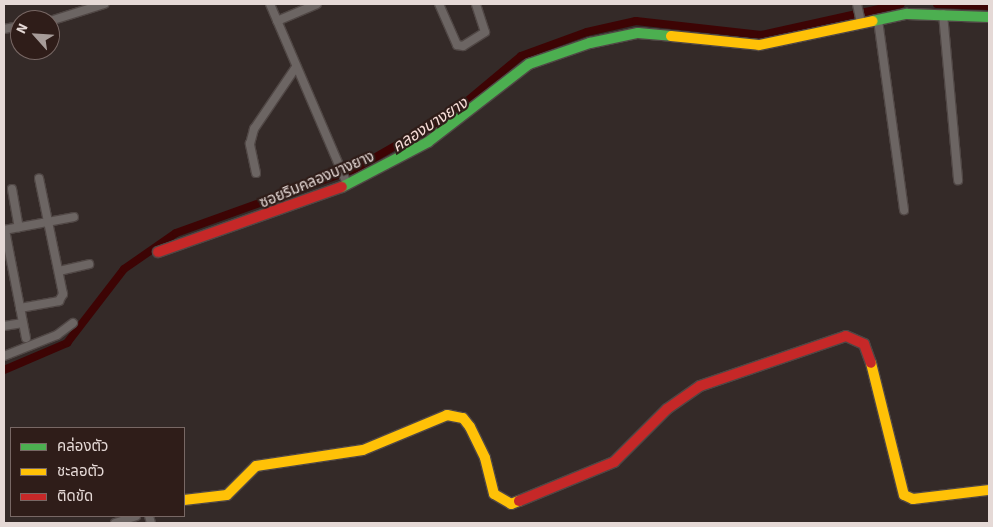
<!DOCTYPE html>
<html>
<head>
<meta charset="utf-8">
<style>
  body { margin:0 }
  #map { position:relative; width:993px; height:527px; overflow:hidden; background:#342a28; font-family:"Source Sans 3","Noto Sans Thai",sans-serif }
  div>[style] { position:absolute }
  .canal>* { height:8px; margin:-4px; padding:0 4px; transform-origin:4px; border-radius:4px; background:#3d0404 }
  .roads { filter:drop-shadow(1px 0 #504745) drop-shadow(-1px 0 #504745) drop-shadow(0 1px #504745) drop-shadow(0 -1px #504745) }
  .street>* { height:8px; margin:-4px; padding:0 4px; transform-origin:4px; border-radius:4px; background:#6c6563 }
  .fast>* { height:10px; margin:-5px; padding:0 5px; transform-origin:5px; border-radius:5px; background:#4caf50 }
  .slow>* { height:10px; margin:-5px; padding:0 5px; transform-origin:5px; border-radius:5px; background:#ffc107 }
  .jam>* { height:10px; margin:-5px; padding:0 5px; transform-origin:5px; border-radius:5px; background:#c62828 }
  span { translate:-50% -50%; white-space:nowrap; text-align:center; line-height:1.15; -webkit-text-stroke:4.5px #2f1d19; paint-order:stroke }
  .street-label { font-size:15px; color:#e5d9d6 }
  .water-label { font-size:16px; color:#f6dcd7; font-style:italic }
  .frame { position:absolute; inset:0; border:5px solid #e5d9d6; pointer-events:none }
  .legend { position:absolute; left:10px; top:427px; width:175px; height:90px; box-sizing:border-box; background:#2f1d19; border:1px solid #786865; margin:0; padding:6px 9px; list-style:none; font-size:15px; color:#e5d9d6 }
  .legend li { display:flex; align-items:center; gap:10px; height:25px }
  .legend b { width:25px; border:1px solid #786865 }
  .north { position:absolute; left:10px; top:10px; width:50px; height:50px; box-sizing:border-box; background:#2f1d19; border:1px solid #786865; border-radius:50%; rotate:296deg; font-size:14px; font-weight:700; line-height:20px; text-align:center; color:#e5d9d6 }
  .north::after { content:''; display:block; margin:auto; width:18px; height:22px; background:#a79c99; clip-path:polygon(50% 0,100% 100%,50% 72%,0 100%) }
</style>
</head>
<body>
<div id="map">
  <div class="canal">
    <div style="left:937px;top:4px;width:52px;rotate:2.2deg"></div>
    <div style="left:4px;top:370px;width:69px;rotate:-23.2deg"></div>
    <div style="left:67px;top:343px;width:93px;rotate:-52.4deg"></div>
    <div style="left:124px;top:269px;width:63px;rotate:-34.7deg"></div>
    <div style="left:176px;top:233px;width:190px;rotate:-19.7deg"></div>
    <div style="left:355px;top:169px;width:114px;rotate:-29.9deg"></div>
    <div style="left:454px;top:112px;width:87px;rotate:-39.9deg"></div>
    <div style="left:521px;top:56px;width:70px;rotate:-20deg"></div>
    <div style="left:587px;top:32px;width:50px;rotate:-12.7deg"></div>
    <div style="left:636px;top:21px;width:126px;rotate:6.4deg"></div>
    <div style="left:761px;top:35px;width:143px;rotate:-12.5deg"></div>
  </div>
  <div class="roads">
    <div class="street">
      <div style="left:270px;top:4px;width:196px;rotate:66.8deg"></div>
      <div style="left:439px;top:4px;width:45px;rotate:66.3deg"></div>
      <div style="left:457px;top:45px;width:6px;rotate:9deg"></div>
      <div style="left:463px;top:46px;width:26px;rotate:-32deg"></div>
      <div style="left:485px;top:32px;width:29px;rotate:-108deg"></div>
      <div style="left:857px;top:4px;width:19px;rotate:78deg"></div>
      <div style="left:943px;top:14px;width:167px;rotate:84.8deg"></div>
      <div style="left:878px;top:20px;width:192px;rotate:82.2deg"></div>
      <div style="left:50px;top:21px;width:57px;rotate:-17.5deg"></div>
      <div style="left:277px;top:21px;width:43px;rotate:-23deg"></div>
      <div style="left:4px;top:29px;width:16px;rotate:-11deg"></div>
      <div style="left:256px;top:173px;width:30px;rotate:-102deg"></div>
      <div style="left:250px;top:144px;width:16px;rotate:-75deg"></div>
      <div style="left:254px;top:129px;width:75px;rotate:-55.9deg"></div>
      <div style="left:12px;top:189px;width:39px;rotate:80deg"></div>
      <div style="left:4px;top:230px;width:71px;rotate:-10.5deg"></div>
      <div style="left:5px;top:230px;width:110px;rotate:79deg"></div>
      <div style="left:59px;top:271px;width:31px;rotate:-13deg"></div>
      <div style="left:20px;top:308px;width:40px;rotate:-10deg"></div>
      <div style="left:59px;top:301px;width:8px;rotate:-60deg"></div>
      <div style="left:63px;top:294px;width:118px;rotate:-101.7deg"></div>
      <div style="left:4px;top:326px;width:19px;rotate:-9deg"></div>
      <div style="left:4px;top:356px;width:57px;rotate:-21.6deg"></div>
      <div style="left:57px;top:335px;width:20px;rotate:-37deg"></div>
      <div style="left:149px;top:516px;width:7px;rotate:74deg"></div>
      <div style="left:115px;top:523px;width:22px;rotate:-18deg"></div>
    </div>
    <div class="fast">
      <div style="left:873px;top:21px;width:35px;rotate:-12deg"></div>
      <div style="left:907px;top:14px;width:82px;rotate:2.1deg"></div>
      <div style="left:342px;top:187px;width:97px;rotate:-27.6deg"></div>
      <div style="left:428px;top:142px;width:128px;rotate:-37.7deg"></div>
      <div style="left:529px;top:64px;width:65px;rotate:-19deg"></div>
      <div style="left:590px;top:43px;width:49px;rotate:-11.8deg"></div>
      <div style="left:638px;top:33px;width:33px;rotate:5deg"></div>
    </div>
    <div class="slow">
      <div style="left:671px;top:36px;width:88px;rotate:5.8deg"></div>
      <div style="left:759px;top:45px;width:116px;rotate:-11.9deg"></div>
      <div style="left:871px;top:363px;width:136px;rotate:76deg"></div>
      <div style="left:904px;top:495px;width:10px;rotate:24deg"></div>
      <div style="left:913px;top:499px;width:77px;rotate:-6.8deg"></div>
      <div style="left:184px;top:500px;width:43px;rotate:-6.6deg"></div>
      <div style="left:227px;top:495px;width:41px;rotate:-45deg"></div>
      <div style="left:256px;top:466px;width:108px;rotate:-8.5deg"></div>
      <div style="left:363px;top:450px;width:91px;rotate:-22.6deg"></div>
      <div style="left:447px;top:415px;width:16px;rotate:11deg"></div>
      <div style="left:463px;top:418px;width:11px;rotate:52deg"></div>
      <div style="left:470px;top:427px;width:34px;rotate:64deg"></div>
      <div style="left:485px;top:458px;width:37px;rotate:76deg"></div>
      <div style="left:494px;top:494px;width:20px;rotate:30deg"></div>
      <div style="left:511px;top:504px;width:9px;rotate:-21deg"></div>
    </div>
    <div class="jam">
      <div style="left:158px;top:252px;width:195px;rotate:-19.5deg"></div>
      <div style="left:519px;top:501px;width:103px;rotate:-22.3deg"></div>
      <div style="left:614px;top:462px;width:75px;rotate:-45deg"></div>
      <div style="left:667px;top:409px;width:40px;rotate:-34.9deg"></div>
      <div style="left:700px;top:386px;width:154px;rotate:-18.9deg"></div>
      <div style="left:846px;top:336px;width:20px;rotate:24deg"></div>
      <div style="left:864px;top:344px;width:20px;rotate:70deg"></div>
    </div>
  </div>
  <div class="street-label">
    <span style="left:317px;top:180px;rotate:-23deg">ซอยริมคลองบางยาง</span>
  </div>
  <div class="water-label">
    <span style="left:430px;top:125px;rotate:-33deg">คลองบางยาง</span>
  </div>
  <div class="frame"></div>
  <ul class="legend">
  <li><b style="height:6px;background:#4caf50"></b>คล่องตัว</li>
  <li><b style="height:6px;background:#ffc107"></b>ชะลอตัว</li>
  <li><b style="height:6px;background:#c62828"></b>ติดขัด</li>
  </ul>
  <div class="north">N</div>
</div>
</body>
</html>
